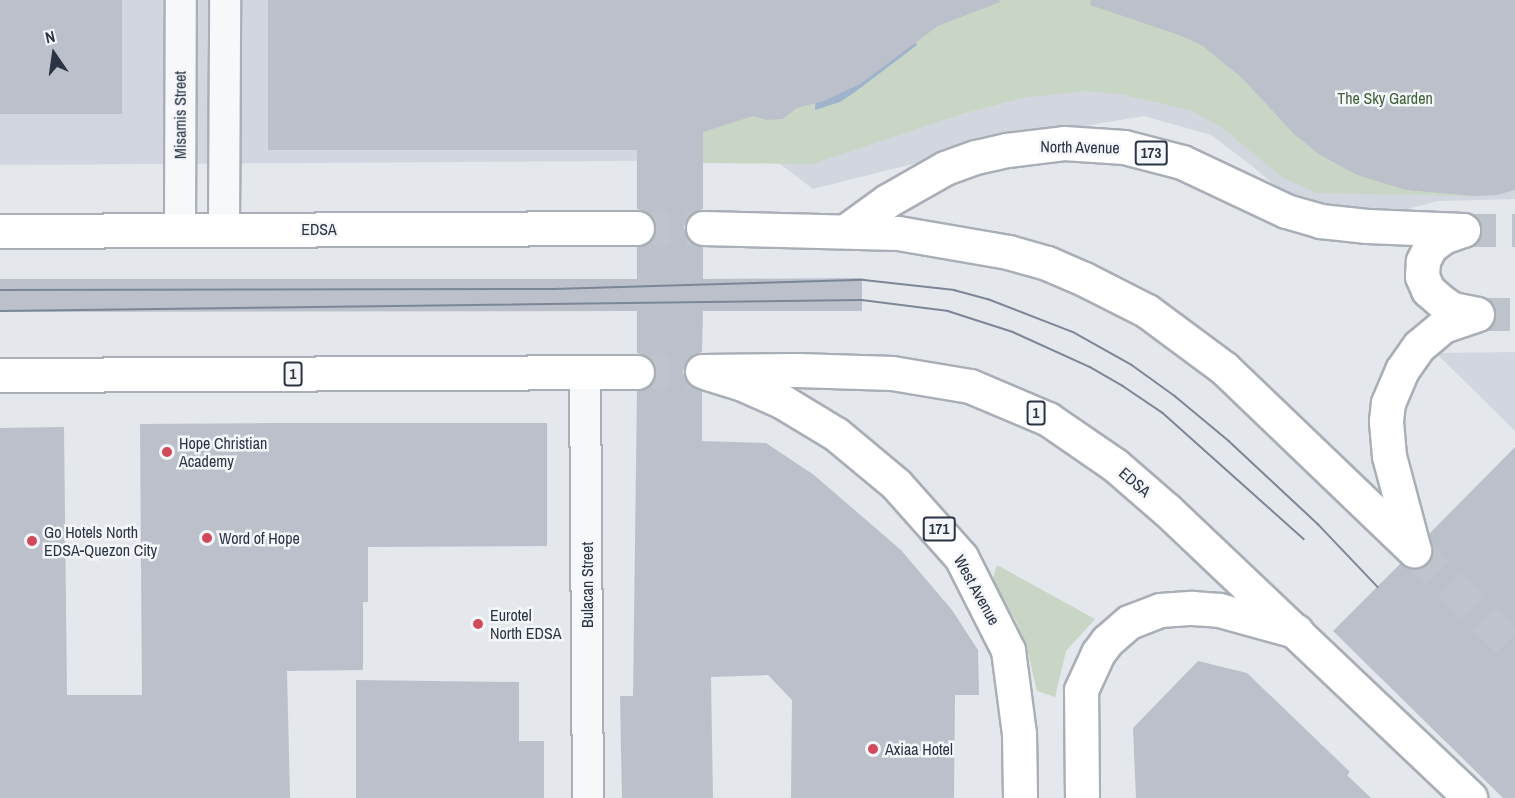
<!DOCTYPE html>
<html>
<head>
<meta charset="utf-8">
<style>
  body { margin:0 }
  #map { position:relative; width:1515px; height:798px; overflow:hidden; background:#e4e7ec; font-family:"Archivo Narrow",sans-serif }
  div>[style] { position:absolute }
  .built>* { inset:0; background:#d2d6de }
  .green>* { inset:0; background:#c9d6c5 }
  .water>* { inset:0; background:#9fb4cc }
  .building>* { inset:0; background:#bbc0ca; transform-origin:0 0 }
  .primary-tunnel>* { height:33px; margin-top:-16.5px; transform-origin:0; background:repeating-linear-gradient(90deg,#bfc3cb 0 33px,transparent 0 49px) }
  .highway-tunnel>* { height:33px; margin-top:-16.5px; transform-origin:0; background:repeating-linear-gradient(90deg,#bfc3cb 0 33px,transparent 0 49px) }
  .roads { filter:drop-shadow(2px 0 #a9aeb7) drop-shadow(-2px 0 #a9aeb7) drop-shadow(0 2px #a9aeb7) drop-shadow(0 -2px #a9aeb7) }
  .street>* { height:30px; margin:-15px; padding:0 15px; transform-origin:15px; border-radius:15px; background:#f7f8fa }
  .primary>* { height:33px; margin:-16.5px; padding:0 16.5px; transform-origin:16.5px; border-radius:16.5px; background:#fff }
  .highway>* { height:33px; margin:-16.5px; padding:0 16.5px; transform-origin:16.5px; border-radius:16.5px; background:#fff }
  .tram>* { height:1.5px; margin:-0.75px; padding:0 0.75px; transform-origin:0.75px; border-radius:0.75px; background:#7d8696 }
  .dots>* { width:16px; height:16px; translate:-50% -50%; box-sizing:border-box; border:3px solid #f4f6f9; border-radius:50% }
  span { translate:-50% -50%; white-space:nowrap; text-align:center; line-height:1.15; -webkit-text-stroke:5px #f4f6f9; paint-order:stroke }
  .shield-label span { padding:2px 4px; background:#f4f6f9; border:2px solid; border-radius:4px; -webkit-text-stroke-width:0 }
  .shield-label { font-size:15px; color:#2b3445; font-weight:700 }
  .park-label { font-size:16px; color:#3f6138 }
  .street-label { font-size:16px; color:#2b3445 }
  .poi-label { font-size:16px; color:#2b3445 }
  .left { translate:0 -50%; text-align:left }
  .north { position:absolute; left:24px; top:24px; width:60px; height:60px; -webkit-text-stroke:4px #f4f6f9; paint-order:stroke; rotate:347deg; font-size:16px; font-weight:700; line-height:24px; text-align:center; color:#2b3445 }
  .north::after { content:''; display:block; margin:auto; width:21px; height:27px; background:#2b3445; clip-path:polygon(50% 0,100% 100%,50% 72%,0 100%) }
</style>
</head>
<body>
<div id="map">
  <div class="built">
    <div style="clip-path:polygon(0 0,1515px 0,1515px 199px,1438px 201px,1348px 225px,1295px 203px,1251px 165px,1211px 135px,1144px 116px,1024px 136px,813px 189px,775px 160px,0 165px)"></div>
    <div style="clip-path:polygon(1515px 352px,1515px 431px,1436px 353px)"></div>
  </div>
  <div class="green">
    <div style="clip-path:polygon(evenodd,268px 0,1515px 0,1515px 190px,1496px 195px,1475px 196px,1317px 193px,1280px 176px,1228px 132px,1193px 111px,1120px 94px,1084px 91px,1022px 98px,962px 114px,813px 164px,703px 163px,637px 150px,268px 150px,268px 0,916px 45px,855px 92px,815px 110px,816px 78px,916px 45px)"></div>
    <div style="clip-path:polygon(997px 565px,1095px 619px,1066px 651px,1055px 697px,1037px 691px,1027px 648px,1016px 621px,995px 585px,993px 578px)"></div>
  </div>
  <div class="water">
    <div style="clip-path:polygon(899px 22px,917px 45px,855px 92px,840px 102px,815px 110px,816px 78px)"></div>
  </div>
  <div class="building">
    <div style="left:0;top:0;width:122px;height:114px"></div>
    <div style="clip-path:polygon(268px 0,999px 0,1000px 2px,938px 26px,860px 84px,824px 101px,797px 108px,783px 119px,767px 120px,753px 116px,703px 132px,703px 209px,694px 212px,687px 218px,684px 227px,687px 237px,694px 244px,703px 247px,703px 279px,862px 278px,862px 311px,703px 311px,702px 352px,693px 355px,686px 361px,683px 372px,686px 381px,702px 391px,702px 441px,766px 443px,814px 475px,901px 550px,952px 610px,978px 650px,979px 695px,955px 695px,954px 798px,791px 798px,792px 700px,768px 675px,711px 677px,713px 798px,622px 798px,620px 696px,633px 696px,637px 391px,647px 388px,654px 381px,656px 372px,653px 362px,646px 356px,637px 353px,637px 311px,0 312px,0 279px,637px 279px,637px 247px,647px 244px,654px 237px,656px 228px,653px 218px,647px 212px,637px 209px,637px 150px,268px 150px)"></div>
    <div style="clip-path:polygon(1091px 0,1515px 0,1515px 190px,1496px 195px,1475px 196px,1406px 190px,1357px 175px,1320px 155px,1295px 135px,1242px 78px,1203px 46px,1179px 35px,1090px 5px)"></div>
    <div style="clip-path:polygon(273px 423px,547px 423px,547px 546px,368px 547px,368px 602px,363px 602px,363px 670px,287px 671px,290px 798px,0 798px,0 428px,64px 427px,67px 695px,142px 695px,140px 424px)"></div>
    <div style="clip-path:polygon(1515px 447px,1515px 798px,1503px 798px,1333px 631px,1401px 563px,1410px 568px,1419px 568px,1427px 563px,1432px 554px,1429px 534px)"></div>
    <div style="clip-path:polygon(1198px 661px,1247px 673px,1350px 772px,1347px 775px,1371px 798px,1136px 798px,1133px 728px)"></div>
    <div style="clip-path:polygon(356px 680px,519px 682px,519px 741px,544px 741px,544px 798px,356px 798px)"></div>
  </div>
  <div class="primary-tunnel">
    <div style="left:1463px;top:230px;width:52px"></div>
    <div style="left:1477px;top:314px;width:38px"></div>
  </div>
  <div class="highway-tunnel">
    <div style="left:637px;top:228px;width:66px"></div>
    <div style="left:637px;top:372px;width:65px;rotate:-0.9deg"></div>
    <div style="left:1414px;top:550px;width:141px;rotate:44.4deg"></div>
  </div>
  <div class="roads">
    <div class="street">
      <div style="left:224px;top:228px;width:228px;rotate:-89.7deg"></div>
      <div style="left:180px;top:230px;width:230px;rotate:-89.8deg"></div>
      <div style="left:585px;top:373px;width:425px;rotate:89.6deg"></div>
    </div>
    <div class="primary">
      <div style="left:847px;top:230px;width:49px;rotate:-35.9deg"></div>
      <div style="left:887px;top:201px;width:67px;rotate:-29.6deg"></div>
      <div style="left:945px;top:168px;width:33px;rotate:-20deg"></div>
      <div style="left:976px;top:157px;width:32px;rotate:-13deg"></div>
      <div style="left:1007px;top:150px;width:57px;rotate:-7deg"></div>
      <div style="left:1064px;top:143px;width:60px;rotate:3.8deg"></div>
      <div style="left:1124px;top:147px;width:60px;rotate:14.5deg"></div>
      <div style="left:1182px;top:162px;width:115px;rotate:25.2deg"></div>
      <div style="left:1286px;top:211px;width:35px;rotate:16deg"></div>
      <div style="left:1320px;top:221px;width:47px;rotate:6.1deg"></div>
      <div style="left:1367px;top:226px;width:96px;rotate:2.4deg"></div>
      <div style="left:1463px;top:230px;width:21px;rotate:161deg"></div>
      <div style="left:1443px;top:237px;width:16px;rotate:142deg"></div>
      <div style="left:1430px;top:247px;width:16px;rotate:117deg"></div>
      <div style="left:1423px;top:261px;width:15px;rotate:94deg"></div>
      <div style="left:1422px;top:276px;width:15px;rotate:67deg"></div>
      <div style="left:1428px;top:290px;width:18px;rotate:41deg"></div>
      <div style="left:1442px;top:302px;width:12px;rotate:35deg"></div>
      <div style="left:1452px;top:309px;width:25px;rotate:11deg"></div>
      <div style="left:707px;top:373px;width:34px;rotate:17deg"></div>
      <div style="left:740px;top:383px;width:47px;rotate:23.8deg"></div>
      <div style="left:783px;top:402px;width:62px;rotate:31.1deg"></div>
      <div style="left:836px;top:434px;width:78px;rotate:39.8deg"></div>
      <div style="left:896px;top:484px;width:98px;rotate:48.3deg"></div>
      <div style="left:961px;top:557px;width:104px;rotate:63.2deg"></div>
      <div style="left:1008px;top:650px;width:84px;rotate:82.5deg"></div>
      <div style="left:1019px;top:733px;width:65px;rotate:89.1deg"></div>
      <div style="left:1414px;top:550px;width:97px;rotate:-104.9deg"></div>
      <div style="left:1389px;top:456px;width:35px;rotate:-95deg"></div>
      <div style="left:1386px;top:421px;width:18px;rotate:-84deg"></div>
      <div style="left:1388px;top:403px;width:36px;rotate:-67deg"></div>
      <div style="left:1402px;top:370px;width:29px;rotate:-55deg"></div>
      <div style="left:1419px;top:346px;width:31px;rotate:-40deg"></div>
      <div style="left:1443px;top:326px;width:36px;rotate:-19deg"></div>
      <div style="left:1082px;top:798px;width:108px;rotate:-90.5deg"></div>
      <div style="left:1081px;top:690px;width:41px;rotate:-65.3deg"></div>
      <div style="left:1098px;top:653px;width:15px;rotate:-53deg"></div>
      <div style="left:1107px;top:641px;width:29px;rotate:-41deg"></div>
      <div style="left:1129px;top:622px;width:33px;rotate:-21deg"></div>
      <div style="left:1160px;top:610px;width:32px;rotate:-4deg"></div>
      <div style="left:1192px;top:608px;width:27px;rotate:4deg"></div>
      <div style="left:1219px;top:610px;width:80px;rotate:15.3deg"></div>
    </div>
    <div class="highway">
      <div style="left:703px;top:228px;width:195px;rotate:1.5deg"></div>
      <div style="left:898px;top:233px;width:112px;rotate:9.8deg"></div>
      <div style="left:1008px;top:252px;width:41px;rotate:15.8deg"></div>
      <div style="left:1047px;top:263px;width:40px;rotate:23.4deg"></div>
      <div style="left:1084px;top:279px;width:71px;rotate:26.9deg"></div>
      <div style="left:1147px;top:311px;width:97px;rotate:36.6deg"></div>
      <div style="left:1225px;top:369px;width:262px;rotate:43.8deg"></div>
      <div style="left:0;top:231px;width:637px;rotate:-0.27deg"></div>
      <div style="left:702px;top:371px;width:95px;rotate:-0.6deg"></div>
      <div style="left:797px;top:370px;width:95px;rotate:1.8deg"></div>
      <div style="left:892px;top:373px;width:79px;rotate:9.5deg"></div>
      <div style="left:970px;top:386px;width:85px;rotate:22.9deg"></div>
      <div style="left:1048px;top:419px;width:81px;rotate:34.5deg"></div>
      <div style="left:1115px;top:465px;width:69px;rotate:40.9deg"></div>
      <div style="left:1167px;top:510px;width:418px;rotate:43.5deg"></div>
      <div style="left:0;top:375px;width:637px;rotate:-0.27deg"></div>
    </div>
  </div>
  <div class="tram">
    <div style="left:0;top:290px;width:554px;rotate:-0.1deg"></div>
    <div style="left:554px;top:289px;width:310px;rotate:-1.7deg"></div>
    <div style="left:864px;top:280px;width:91px;rotate:6.3deg"></div>
    <div style="left:954px;top:290px;width:35px;rotate:15deg"></div>
    <div style="left:988px;top:299px;width:91px;rotate:21.2deg"></div>
    <div style="left:1073px;top:332px;width:68px;rotate:29.2deg"></div>
    <div style="left:1132px;top:365px;width:53px;rotate:35.8deg"></div>
    <div style="left:1175px;top:396px;width:70px;rotate:39.8deg"></div>
    <div style="left:1229px;top:441px;width:122px;rotate:43deg"></div>
    <div style="left:1318px;top:524px;width:87px;rotate:46.4deg"></div>
    <div style="left:0;top:311px;width:862px;rotate:-0.73deg"></div>
    <div style="left:862px;top:300px;width:87px;rotate:7.3deg"></div>
    <div style="left:948px;top:311px;width:68px;rotate:17.9deg"></div>
    <div style="left:1013px;top:332px;width:85px;rotate:24.4deg"></div>
    <div style="left:1090px;top:367px;width:38px;rotate:30deg"></div>
    <div style="left:1123px;top:386px;width:48px;rotate:34deg"></div>
    <div style="left:1163px;top:413px;width:189px;rotate:41.8deg"></div>
  </div>
  <div class="dots">
    <div style="left:167px;top:452px;background:#d1495b"></div>
    <div style="left:207px;top:538px;background:#d1495b"></div>
    <div style="left:32px;top:541px;background:#d1495b"></div>
    <div style="left:478px;top:624px;background:#d1495b"></div>
    <div style="left:873px;top:749px;background:#d1495b"></div>
  </div>
  <div class="shield-label">
    <span style="left:1151px;top:153px">173</span>
    <span style="left:293px;top:374px">1</span>
    <span style="left:1036px;top:413px">1</span>
    <span style="left:939px;top:529px">171</span>
  </div>
  <div class="park-label">
    <span style="left:1385px;top:98px">The Sky Garden</span>
  </div>
  <div class="street-label">
    <span style="left:180px;top:115px;rotate:-90deg">Misamis Street</span>
    <span style="left:1080px;top:147px;rotate:1deg">North Avenue</span>
    <span style="left:319px;top:229px">EDSA</span>
    <span style="left:1135px;top:482px;rotate:41deg">EDSA</span>
    <span style="left:587px;top:585px;rotate:-90deg">Bulacan Street</span>
    <span style="left:977px;top:590px;rotate:61deg">West Avenue</span>
  </div>
  <div class="poi-label">
    <span class="left" style="left:179px;top:452px">Hope Christian<br>Academy</span>
    <span class="left" style="left:44px;top:541px">Go Hotels North<br>EDSA-Quezon City</span>
    <span class="left" style="left:219px;top:538px">Word of Hope</span>
    <span class="left" style="left:490px;top:624px">Eurotel<br>North EDSA</span>
    <span class="left" style="left:885px;top:749px">Axiaa Hotel</span>
  </div>
  <div class="north">N</div>
</div>
</body>
</html>
